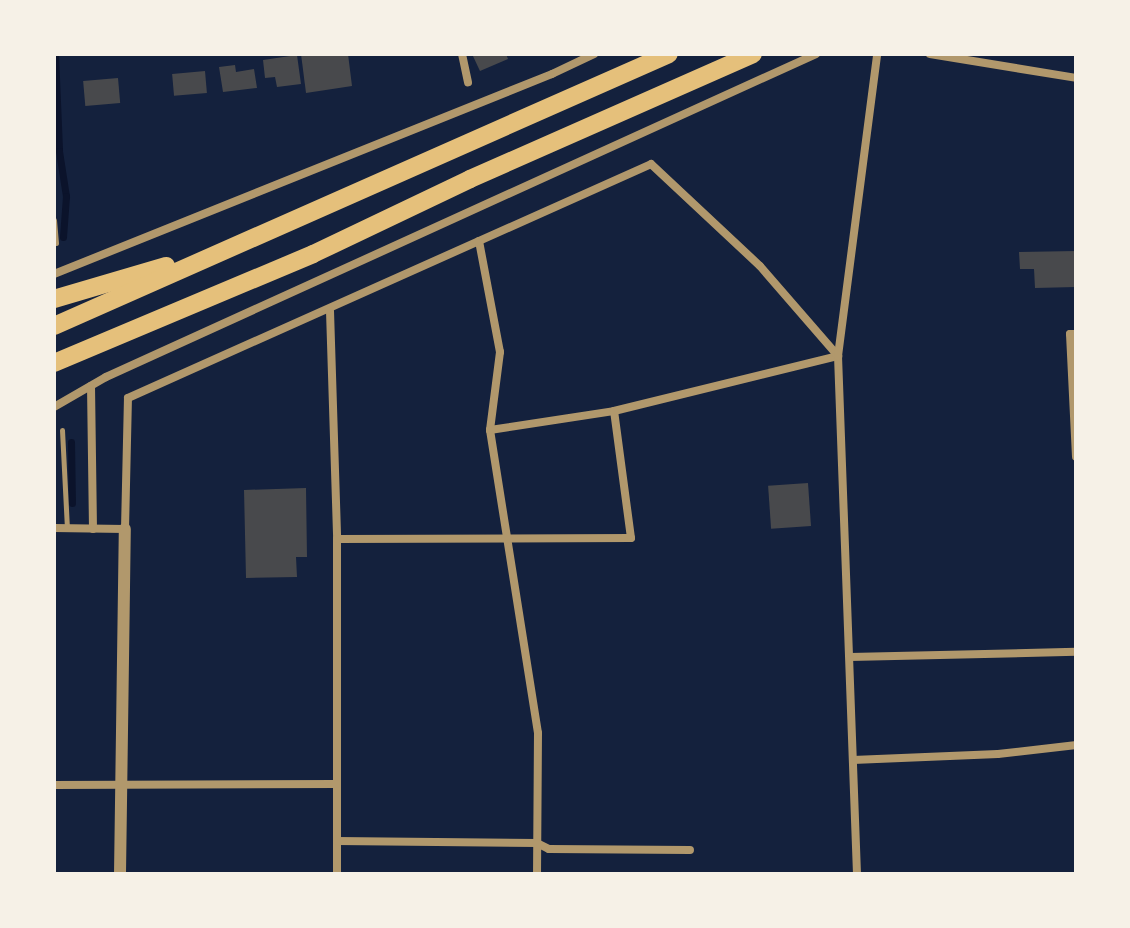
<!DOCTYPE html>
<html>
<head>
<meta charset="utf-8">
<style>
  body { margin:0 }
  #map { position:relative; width:1130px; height:928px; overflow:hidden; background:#14213d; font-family:Figtree,sans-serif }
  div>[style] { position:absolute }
  .stream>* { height:7px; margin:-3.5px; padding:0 3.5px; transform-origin:3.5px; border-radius:3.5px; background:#0b132b }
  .building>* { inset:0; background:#48494c; transform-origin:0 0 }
  .service>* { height:5px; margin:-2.5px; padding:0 2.5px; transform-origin:2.5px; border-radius:2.5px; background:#b1986c }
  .minor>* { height:8px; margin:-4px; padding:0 4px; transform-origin:4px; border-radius:4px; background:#b1986c }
  .tertiary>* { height:12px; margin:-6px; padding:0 6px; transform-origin:6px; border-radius:6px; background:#b1986c }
  .trunk>* { height:18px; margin:-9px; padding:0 9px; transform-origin:9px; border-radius:9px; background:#e5c07b }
  span { translate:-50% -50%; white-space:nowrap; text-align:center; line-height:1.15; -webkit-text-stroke:8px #f6f1e7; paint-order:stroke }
  .frame { position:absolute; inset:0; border:56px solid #f6f1e7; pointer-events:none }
</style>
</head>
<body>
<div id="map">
  <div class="stream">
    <div style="left:55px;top:54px;width:97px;rotate:87.6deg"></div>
    <div style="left:59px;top:151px;width:46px;rotate:81.2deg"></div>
    <div style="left:66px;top:196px;width:41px;rotate:94.2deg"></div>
    <div style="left:71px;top:442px;width:61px;rotate:89.1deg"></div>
  </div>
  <div class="building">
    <div style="clip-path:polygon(301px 54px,348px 54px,352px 86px,306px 93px)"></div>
    <div style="clip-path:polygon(472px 54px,506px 54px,508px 59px,480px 71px)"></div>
    <div style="clip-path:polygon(297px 55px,301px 84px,277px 87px,275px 77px,265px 78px,263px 60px)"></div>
    <div style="clip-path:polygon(235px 65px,236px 72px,254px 69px,257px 88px,223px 92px,219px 67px)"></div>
    <div style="left:205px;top:71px;width:22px;height:33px;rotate:85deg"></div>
    <div style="left:118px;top:78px;width:25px;height:35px;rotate:85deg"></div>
    <div style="clip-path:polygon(1076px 251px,1076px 287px,1035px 288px,1034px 269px,1020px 269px,1019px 252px)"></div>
    <div style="left:808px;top:483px;width:43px;height:40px;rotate:86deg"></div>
    <div style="clip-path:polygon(306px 488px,307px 557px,296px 557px,297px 577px,246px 578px,244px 490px)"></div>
  </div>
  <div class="service">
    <div style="left:54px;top:220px;width:23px;rotate:85deg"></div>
    <div style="left:62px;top:430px;width:98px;rotate:87.1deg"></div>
  </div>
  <div class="minor">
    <div style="left:462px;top:54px;width:29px;rotate:78deg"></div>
    <div style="left:930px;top:54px;width:148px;rotate:9.3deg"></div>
    <div style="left:479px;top:241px;width:113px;rotate:79.3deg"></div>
    <div style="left:500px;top:352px;width:79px;rotate:97.3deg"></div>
    <div style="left:490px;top:430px;width:307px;rotate:81deg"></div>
    <div style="left:538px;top:733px;width:141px;rotate:90.4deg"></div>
    <div style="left:54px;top:274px;width:537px;rotate:-21.88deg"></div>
    <div style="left:552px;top:74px;width:47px;rotate:-25.5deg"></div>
    <div style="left:330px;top:311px;width:228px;rotate:88.2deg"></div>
    <div style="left:337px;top:539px;width:335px;rotate:90deg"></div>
    <div style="left:1076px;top:334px;width:6px;rotate:180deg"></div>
    <div style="left:1070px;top:334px;width:123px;rotate:87.2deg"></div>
    <div style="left:91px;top:386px;width:143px;rotate:89.2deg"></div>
    <div style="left:54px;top:407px;width:60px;rotate:-30deg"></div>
    <div style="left:106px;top:377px;width:780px;rotate:-24.46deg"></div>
    <div style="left:490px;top:430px;width:125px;rotate:-8.7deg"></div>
    <div style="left:614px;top:411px;width:231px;rotate:-13.8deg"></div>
    <div style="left:54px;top:528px;width:71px;rotate:0.8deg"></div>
    <div style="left:125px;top:529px;width:131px;rotate:-88.7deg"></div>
    <div style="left:128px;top:398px;width:573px;rotate:-24.1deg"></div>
    <div style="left:651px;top:164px;width:149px;rotate:43.1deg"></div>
    <div style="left:760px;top:266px;width:119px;rotate:49.1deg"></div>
    <div style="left:337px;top:539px;width:294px;rotate:-0.2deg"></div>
    <div style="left:631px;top:538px;width:128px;rotate:-97.6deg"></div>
    <div style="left:850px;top:657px;width:226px;rotate:-1.3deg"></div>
    <div style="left:853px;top:760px;width:145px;rotate:-2.4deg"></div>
    <div style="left:998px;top:754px;width:79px;rotate:-6.6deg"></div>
    <div style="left:54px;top:785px;width:282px;rotate:-0.2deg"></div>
    <div style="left:337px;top:841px;width:200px;rotate:0.6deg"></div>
    <div style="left:537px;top:843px;width:13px;rotate:27deg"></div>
    <div style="left:549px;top:849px;width:141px;rotate:0.4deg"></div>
    <div style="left:857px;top:874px;width:518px;rotate:-92.1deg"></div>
    <div style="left:838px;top:356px;width:305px;rotate:-82.6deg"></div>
  </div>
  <div class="tertiary">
    <div style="left:120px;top:874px;width:345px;rotate:-89.2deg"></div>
  </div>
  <div class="trunk">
    <div style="left:54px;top:299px;width:117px;rotate:-16.4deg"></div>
    <div style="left:54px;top:326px;width:672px;rotate:-23.86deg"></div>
    <div style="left:54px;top:363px;width:281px;rotate:-22.8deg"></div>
    <div style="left:313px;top:254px;width:174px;rotate:-25.5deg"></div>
    <div style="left:470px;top:179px;width:309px;rotate:-23.8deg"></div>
  </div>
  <div class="frame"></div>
</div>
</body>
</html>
